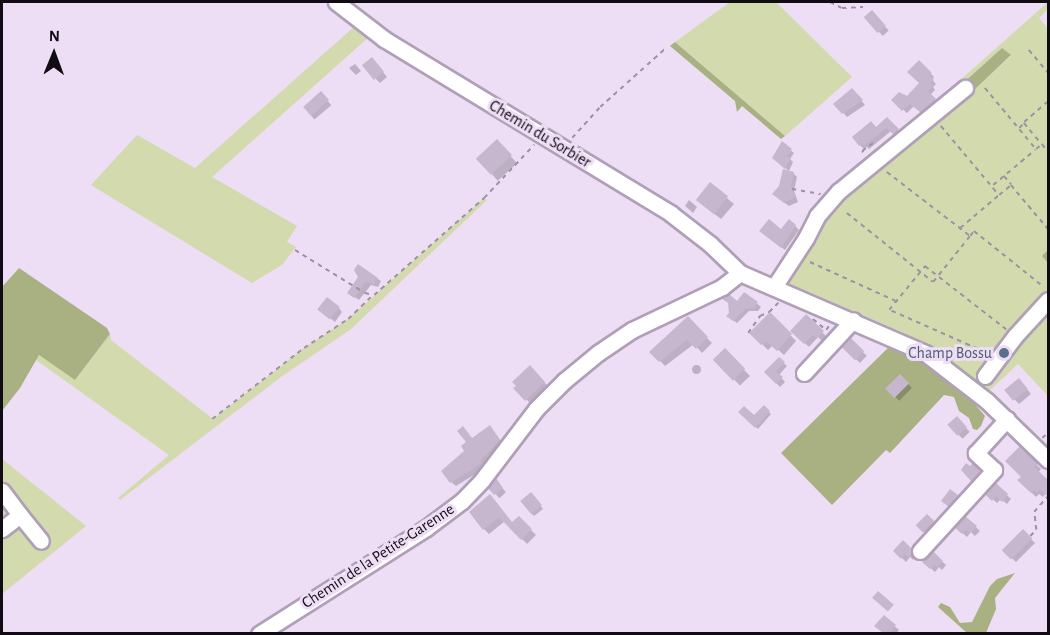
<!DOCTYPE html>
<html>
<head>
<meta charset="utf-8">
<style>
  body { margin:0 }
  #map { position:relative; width:1050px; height:635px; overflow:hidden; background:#edddf5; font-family:"Alegreya Sans",sans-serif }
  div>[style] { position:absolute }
  .green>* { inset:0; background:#d2daae }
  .forest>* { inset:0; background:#a9b183 }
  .shadow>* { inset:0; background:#0003; transform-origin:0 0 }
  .round { border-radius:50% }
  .building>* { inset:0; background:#c7b7ce; transform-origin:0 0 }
  .path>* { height:1.5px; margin-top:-0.75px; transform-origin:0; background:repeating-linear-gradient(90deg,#9d91a3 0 4.5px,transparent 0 9px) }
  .roads { filter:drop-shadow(2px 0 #b0a0b7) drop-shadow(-2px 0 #b0a0b7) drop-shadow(0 2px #b0a0b7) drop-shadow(0 -2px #b0a0b7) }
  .minor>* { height:15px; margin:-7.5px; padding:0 7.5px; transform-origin:7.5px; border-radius:7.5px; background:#fff }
  .dots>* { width:16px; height:16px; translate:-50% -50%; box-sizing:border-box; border:3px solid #edddf5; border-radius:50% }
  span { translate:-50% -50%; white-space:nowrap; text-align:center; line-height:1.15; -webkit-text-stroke:6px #edddf5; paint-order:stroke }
  .street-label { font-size:16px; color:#110b13 }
  .service-label { font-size:16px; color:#4e5e75 }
  .right { translate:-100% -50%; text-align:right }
  .frame { position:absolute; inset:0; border:3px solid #110b13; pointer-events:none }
  .north { position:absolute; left:24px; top:24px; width:60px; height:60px; -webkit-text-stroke:4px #edddf5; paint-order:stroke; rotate:1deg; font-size:16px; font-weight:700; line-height:24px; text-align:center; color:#110b13 }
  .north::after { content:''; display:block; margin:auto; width:21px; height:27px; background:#110b13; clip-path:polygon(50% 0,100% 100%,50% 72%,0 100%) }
</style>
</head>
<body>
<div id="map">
  <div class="green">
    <div style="clip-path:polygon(730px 2px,776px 2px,852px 77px,785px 136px,675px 42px)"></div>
    <div style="clip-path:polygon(1048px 2px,1048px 9px,1039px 18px,1048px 29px,1048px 396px,1018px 364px,987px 393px,930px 348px,900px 331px,783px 281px,835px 208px,971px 93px,1011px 56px,1002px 48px,962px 84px,959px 81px)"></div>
    <div style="clip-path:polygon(355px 26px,370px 36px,212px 177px,297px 226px,287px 242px,296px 247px,282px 265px,252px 283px,91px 185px,137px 135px,195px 168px)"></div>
    <div style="clip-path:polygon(484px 198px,487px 200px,351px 329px,281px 377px,120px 500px,118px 498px,169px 455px,36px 360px,39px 355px,75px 380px,110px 334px,111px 340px,213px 419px,304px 348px,348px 319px)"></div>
    <div style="clip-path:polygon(2px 459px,86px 526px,2px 594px)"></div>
  </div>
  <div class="forest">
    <div style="clip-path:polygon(675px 42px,785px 136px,781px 139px,742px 106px,737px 112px,735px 101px,670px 46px)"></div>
    <div style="clip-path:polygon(1002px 48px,1011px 55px,971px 93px,962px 84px)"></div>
    <div style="clip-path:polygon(19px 268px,107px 328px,110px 334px,75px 380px,39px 355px,20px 388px,2px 411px,2px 287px)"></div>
    <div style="clip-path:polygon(894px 342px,927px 360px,962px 388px,962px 393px,967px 395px,985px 416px,981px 426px,977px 430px,973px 429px,969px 418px,959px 411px,954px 397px,944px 395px,890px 453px,886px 450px,832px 505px,781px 453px)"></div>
    <div style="clip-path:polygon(1015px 573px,995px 598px,996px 609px,986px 633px,967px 633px,938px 607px,941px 603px,950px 607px,960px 623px,972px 622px,990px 586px,997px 579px)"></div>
  </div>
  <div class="shadow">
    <div style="left:872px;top:12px;width:25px;height:8px;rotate:48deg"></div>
    <div style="clip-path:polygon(919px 62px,934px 77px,932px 80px,936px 84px,933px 87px,935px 90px,930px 95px,938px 103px,924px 115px,914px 106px,907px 113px,893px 100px,908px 98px,921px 83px)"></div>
    <div style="clip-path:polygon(376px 63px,387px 77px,380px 83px,376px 79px)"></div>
    <div style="clip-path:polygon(355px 64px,361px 71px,356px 75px,349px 68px)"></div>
    <div style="left:321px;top:93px;width:16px;height:22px;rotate:50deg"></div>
    <div style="clip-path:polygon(856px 94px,865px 105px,847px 117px,836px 104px)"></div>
    <div style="clip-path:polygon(887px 119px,902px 134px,898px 137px,891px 131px,869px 149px,867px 147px,864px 149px,860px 145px)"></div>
    <div style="left:497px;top:141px;width:30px;height:26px;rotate:48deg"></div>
    <div style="clip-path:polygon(783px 144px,794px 153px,790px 159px,793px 162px,789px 171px,777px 161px)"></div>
    <div style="clip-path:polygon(793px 173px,797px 177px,794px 191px,798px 202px,789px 206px,778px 198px)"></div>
    <div style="clip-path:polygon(710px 184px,734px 204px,721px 219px,704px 206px)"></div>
    <div style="clip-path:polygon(689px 200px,697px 207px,693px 213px,685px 206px)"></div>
    <div style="clip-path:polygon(795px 226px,799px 230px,785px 250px,765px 234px)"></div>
    <div style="clip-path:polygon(1048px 250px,1048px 263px,1042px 256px)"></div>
    <div style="clip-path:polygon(359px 266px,381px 281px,378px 287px,371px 285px,359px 300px,353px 296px,360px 277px)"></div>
    <div style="clip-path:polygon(746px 294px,761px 307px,758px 311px,749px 311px,737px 323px,731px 319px,730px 313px)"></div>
    <div style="clip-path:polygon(339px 308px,342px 312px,335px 322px,324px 313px)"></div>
    <div style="clip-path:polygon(770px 314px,796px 341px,784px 355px,773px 345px,768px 350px,751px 333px)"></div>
    <div style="clip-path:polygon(806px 316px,826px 336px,822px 341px,818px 337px,809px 347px,792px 331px)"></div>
    <div style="clip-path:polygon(688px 319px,712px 343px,702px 353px,694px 344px,665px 366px,652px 352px)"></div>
    <div style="left:850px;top:340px;width:23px;height:10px;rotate:43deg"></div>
    <div style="left:725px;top:350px;width:36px;height:14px;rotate:46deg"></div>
    <div style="clip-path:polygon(779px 359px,787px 366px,779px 375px,785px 382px,780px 387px,766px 372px)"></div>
    <div class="round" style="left:691.5px;top:364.5px;width:9px;height:9px"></div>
    <div style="clip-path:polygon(530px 368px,550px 388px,532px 405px,515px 388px)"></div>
    <div style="left:900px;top:376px;width:17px;height:18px;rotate:45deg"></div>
    <div style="clip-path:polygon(1023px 384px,1031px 394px,1019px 404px,1006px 390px)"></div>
    <div style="clip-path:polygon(764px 407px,771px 414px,758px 429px,740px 412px,754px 418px)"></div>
    <div style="left:957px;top:419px;width:18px;height:10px;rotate:45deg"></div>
    <div style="clip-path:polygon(494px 432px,504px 445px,485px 468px,456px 486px,451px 482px,468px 443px)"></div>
    <div style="clip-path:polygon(1020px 448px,1041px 469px,1038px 473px,1048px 482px,1048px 495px,1046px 493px,1043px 497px,1039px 494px,1036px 497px,1019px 480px,1023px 477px)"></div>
    <div style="clip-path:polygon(973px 465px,983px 475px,976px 483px,963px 470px)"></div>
    <div style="left:496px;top:481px;width:15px;height:9px;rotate:48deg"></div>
    <div style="clip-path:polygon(996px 485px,1011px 499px,1007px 504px,1001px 499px,997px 503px,987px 494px)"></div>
    <div style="left:950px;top:491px;width:13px;height:12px;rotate:42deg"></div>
    <div style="clip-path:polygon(490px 496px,513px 524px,519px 518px,536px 535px,527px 544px,505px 521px,489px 534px,484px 529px)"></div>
    <div style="clip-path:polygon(534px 497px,543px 509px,534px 516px,531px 513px)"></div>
    <div style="left:927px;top:516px;width:14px;height:13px;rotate:45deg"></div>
    <div style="clip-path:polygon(966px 518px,980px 531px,975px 536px,971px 532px,967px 537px,957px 528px)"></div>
    <div style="left:1023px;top:531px;width:17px;height:27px;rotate:45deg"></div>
    <div style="clip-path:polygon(903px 542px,914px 553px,913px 560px,910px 557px,906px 562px,895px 551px)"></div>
    <div style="clip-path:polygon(933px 553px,946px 565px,942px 570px,939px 567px,935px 572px,924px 562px)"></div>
    <div style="clip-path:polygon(884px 617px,899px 630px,896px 634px,885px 634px,876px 626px)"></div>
  </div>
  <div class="building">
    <div style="left:872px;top:10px;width:21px;height:11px;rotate:49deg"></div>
    <div style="left:372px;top:57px;width:19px;height:13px;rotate:51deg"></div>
    <div style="clip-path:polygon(919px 60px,932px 73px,929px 75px,934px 80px,930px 83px,933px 85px,928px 91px,936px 99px,920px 112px,910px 104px,902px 111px,891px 100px,899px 92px,907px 96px,919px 83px,907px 72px)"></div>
    <div style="clip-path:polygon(852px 88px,863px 100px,842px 114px,833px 104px)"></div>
    <div style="left:321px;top:91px;width:12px;height:24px;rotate:48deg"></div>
    <div style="clip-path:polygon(887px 117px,899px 129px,893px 134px,886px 128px,864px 146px,862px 144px,859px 146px,852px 137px,871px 121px,876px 127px)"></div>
    <div style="left:497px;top:139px;width:22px;height:29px;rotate:47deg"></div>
    <div style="clip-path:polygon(782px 141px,792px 149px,787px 156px,791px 158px,785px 169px,772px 158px)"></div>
    <div style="clip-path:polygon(783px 169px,794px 172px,791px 186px,795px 197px,784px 203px,772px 194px,779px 186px)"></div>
    <div style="left:710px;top:182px;width:23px;height:23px;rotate:38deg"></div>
    <div style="clip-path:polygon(769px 219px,781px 229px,789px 219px,796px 225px,781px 248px,759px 231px)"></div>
    <div style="clip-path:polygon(358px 264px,378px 278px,374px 285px,366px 281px,354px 298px,347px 293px,358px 277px,354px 270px)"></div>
    <div style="clip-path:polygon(744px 292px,758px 302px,754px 308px,745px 309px,733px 321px,726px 316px,729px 313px,728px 303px,721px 298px,729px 294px,737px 301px)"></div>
    <div style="left:327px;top:297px;width:16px;height:16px;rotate:38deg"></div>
    <div style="clip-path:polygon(770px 312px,792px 334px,777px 351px,766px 341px,761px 345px,749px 333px)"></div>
    <div style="clip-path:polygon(806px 314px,824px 331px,817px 338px,813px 335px,804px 344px,790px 331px)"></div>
    <div style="clip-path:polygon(688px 316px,708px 337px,696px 349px,687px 340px,659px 362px,649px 352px)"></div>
    <div style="left:850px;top:337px;width:20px;height:13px;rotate:45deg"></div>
    <div style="left:725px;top:348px;width:29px;height:17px;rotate:46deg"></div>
    <div style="clip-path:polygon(779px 357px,785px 362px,776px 371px,783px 377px,776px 384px,764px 372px)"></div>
    <div style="clip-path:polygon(530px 365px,545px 382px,525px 401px,513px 388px,516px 386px,512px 382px)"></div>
    <div style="left:900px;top:374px;width:13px;height:21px;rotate:45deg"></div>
    <div style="left:1019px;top:378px;width:14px;height:19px;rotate:51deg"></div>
    <div style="clip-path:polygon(764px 405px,770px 411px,755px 428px,738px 412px,744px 406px,754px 415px)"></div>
    <div style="left:957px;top:416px;width:15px;height:13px;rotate:48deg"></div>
    <div style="clip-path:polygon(490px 425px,500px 440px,480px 461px,482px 463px,450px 483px,441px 471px,464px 451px,461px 446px,466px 442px,457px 431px,463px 426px,472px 438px)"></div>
    <div style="clip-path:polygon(1020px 446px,1038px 464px,1034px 467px,1048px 480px,1048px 497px,1040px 489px,1037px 493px,1034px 490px,1031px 493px,1017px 480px,1021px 477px,1005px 461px)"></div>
    <div style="clip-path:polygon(966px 463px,970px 466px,973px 463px,980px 471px,971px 481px,961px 470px)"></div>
    <div style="clip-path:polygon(496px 478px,503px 488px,494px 495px,488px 488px)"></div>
    <div style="clip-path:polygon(996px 483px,1008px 494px,1002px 502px,996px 496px,992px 501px,985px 494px)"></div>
    <div style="left:950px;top:489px;width:10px;height:15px;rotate:37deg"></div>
    <div style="left:531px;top:492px;width:17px;height:14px;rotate:50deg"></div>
    <div style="clip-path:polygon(490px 494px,512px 522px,519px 516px,532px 529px,521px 540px,499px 517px,483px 530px,469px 512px)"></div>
    <div style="left:927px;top:514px;width:10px;height:16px;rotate:45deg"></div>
    <div style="clip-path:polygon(965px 516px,977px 526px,970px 533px,966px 530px,962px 534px,955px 528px)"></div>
    <div style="left:1023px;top:529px;width:13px;height:30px;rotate:45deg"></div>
    <div style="clip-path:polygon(903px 540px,911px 548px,911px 554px,908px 557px,905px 554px,901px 559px,893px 551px)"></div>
    <div style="clip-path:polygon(933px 551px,943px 561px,937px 567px,934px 565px,930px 569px,922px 562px)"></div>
    <div style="left:878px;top:591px;width:21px;height:9px;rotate:41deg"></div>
    <div style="clip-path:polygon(884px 615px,896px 625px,889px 633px,883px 633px,874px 626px)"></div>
  </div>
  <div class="path">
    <div style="left:830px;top:2px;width:13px;rotate:27deg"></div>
    <div style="left:842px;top:8px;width:21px;rotate:-3deg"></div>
    <div style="left:1029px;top:50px;width:30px;rotate:50deg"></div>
    <div style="left:985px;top:88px;width:80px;rotate:50.1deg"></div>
    <div style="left:1036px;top:149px;width:8px;rotate:-40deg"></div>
    <div style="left:1042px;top:144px;width:10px;rotate:53deg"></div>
    <div style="left:1024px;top:122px;width:32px;rotate:-41deg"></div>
    <div style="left:941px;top:126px;width:90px;rotate:50deg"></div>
    <div style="left:999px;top:195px;width:16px;rotate:-40deg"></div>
    <div style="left:1011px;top:185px;width:57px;rotate:49.9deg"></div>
    <div style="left:1019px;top:128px;width:7px;rotate:-45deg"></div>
    <div style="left:1024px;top:123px;width:26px;rotate:50deg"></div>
    <div style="left:572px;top:138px;width:42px;rotate:-47.9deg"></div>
    <div style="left:600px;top:107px;width:89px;rotate:-41.8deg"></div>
    <div style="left:863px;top:153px;width:2px;rotate:-117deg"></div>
    <div style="left:862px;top:151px;width:14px;rotate:-36deg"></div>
    <div style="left:887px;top:172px;width:105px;rotate:37.6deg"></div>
    <div style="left:970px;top:236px;width:6px;rotate:-51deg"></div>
    <div style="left:974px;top:231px;width:90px;rotate:38.7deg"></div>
    <div style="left:1004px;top:176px;width:11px;rotate:49deg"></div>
    <div style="left:993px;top:185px;width:55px;rotate:-39.8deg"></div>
    <div style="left:792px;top:189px;width:29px;rotate:10deg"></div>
    <div style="left:847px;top:213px;width:110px;rotate:38.7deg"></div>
    <div style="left:933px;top:282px;width:59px;rotate:-51.2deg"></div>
    <div style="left:960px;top:228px;width:51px;rotate:-40.2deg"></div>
    <div style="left:295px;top:250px;width:82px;rotate:31.6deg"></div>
    <div style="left:365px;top:293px;width:9px;rotate:13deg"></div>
    <div style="left:374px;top:295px;width:147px;rotate:-41.4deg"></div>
    <div style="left:484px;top:198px;width:73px;rotate:-46.7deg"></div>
    <div style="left:810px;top:262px;width:94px;rotate:24.4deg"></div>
    <div style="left:813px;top:319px;width:17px;rotate:40deg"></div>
    <div style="left:826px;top:330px;width:5px;rotate:-53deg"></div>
    <div style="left:748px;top:333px;width:21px;rotate:-55deg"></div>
    <div style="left:760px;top:316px;width:10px;rotate:-24deg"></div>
    <div style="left:769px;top:312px;width:13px;rotate:-45deg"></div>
    <div style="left:986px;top:353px;width:106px;rotate:-156.1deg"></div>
    <div style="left:889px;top:310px;width:57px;rotate:-50.7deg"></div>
    <div style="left:925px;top:266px;width:103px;rotate:37.9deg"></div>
    <div style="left:212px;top:419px;width:116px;rotate:-37.7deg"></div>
    <div style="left:304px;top:348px;width:53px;rotate:-33.4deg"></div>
    <div style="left:348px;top:319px;width:35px;rotate:-44deg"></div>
    <div style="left:1042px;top:438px;width:8px;rotate:-40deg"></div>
    <div style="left:1030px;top:536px;width:8px;rotate:-45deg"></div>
    <div style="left:1036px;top:530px;width:18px;rotate:-96deg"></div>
    <div style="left:1034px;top:512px;width:21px;rotate:-49deg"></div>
  </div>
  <div class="roads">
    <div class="minor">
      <div style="left:336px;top:2px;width:61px;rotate:37.6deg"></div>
      <div style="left:384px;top:39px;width:335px;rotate:31.3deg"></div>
      <div style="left:670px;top:213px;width:51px;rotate:37.8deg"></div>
      <div style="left:710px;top:244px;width:42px;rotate:44deg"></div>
      <div style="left:740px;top:273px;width:202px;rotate:23.4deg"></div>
      <div style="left:925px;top:353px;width:78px;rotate:37.7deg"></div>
      <div style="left:987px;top:401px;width:85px;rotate:44deg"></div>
      <div style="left:774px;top:287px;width:59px;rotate:-56.9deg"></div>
      <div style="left:806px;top:238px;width:25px;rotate:-63deg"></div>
      <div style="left:817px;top:216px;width:33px;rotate:-49deg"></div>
      <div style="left:839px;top:191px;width:163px;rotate:-39.3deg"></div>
      <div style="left:804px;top:373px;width:72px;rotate:-47.2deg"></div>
      <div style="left:985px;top:376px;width:50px;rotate:-53.1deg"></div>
      <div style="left:1015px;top:336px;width:49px;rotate:-47.5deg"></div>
      <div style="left:2px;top:491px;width:30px;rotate:53deg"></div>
      <div style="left:20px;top:515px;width:23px;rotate:142deg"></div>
      <div style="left:20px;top:515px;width:33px;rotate:51deg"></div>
      <div style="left:920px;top:551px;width:110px;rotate:-47.6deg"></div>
      <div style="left:994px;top:470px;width:25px;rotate:-137deg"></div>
      <div style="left:976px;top:453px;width:46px;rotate:-47.6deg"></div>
      <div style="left:259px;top:634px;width:198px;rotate:-32.4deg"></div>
      <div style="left:426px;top:528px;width:45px;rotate:-36.9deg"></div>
      <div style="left:462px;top:501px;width:29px;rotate:-46deg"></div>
      <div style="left:482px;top:480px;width:89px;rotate:-52.7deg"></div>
      <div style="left:536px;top:409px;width:40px;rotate:-45deg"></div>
      <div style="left:564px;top:381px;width:44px;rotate:-39.5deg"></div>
      <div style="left:598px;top:353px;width:41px;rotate:-34.1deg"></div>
      <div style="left:632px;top:330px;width:100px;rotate:-25.5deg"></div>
      <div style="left:722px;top:287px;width:23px;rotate:-38deg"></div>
    </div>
  </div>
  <div class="dots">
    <div style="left:1004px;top:353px;background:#5c6f8a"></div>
  </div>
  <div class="street-label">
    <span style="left:540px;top:134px;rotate:31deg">Chemin du Sorbier</span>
    <span style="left:378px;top:556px;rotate:-33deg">Chemin de la Petite-Garenne</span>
  </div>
  <div class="service-label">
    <span class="right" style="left:992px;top:353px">Champ Bossu</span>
  </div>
  <div class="frame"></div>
  <div class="north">N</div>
</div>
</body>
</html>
